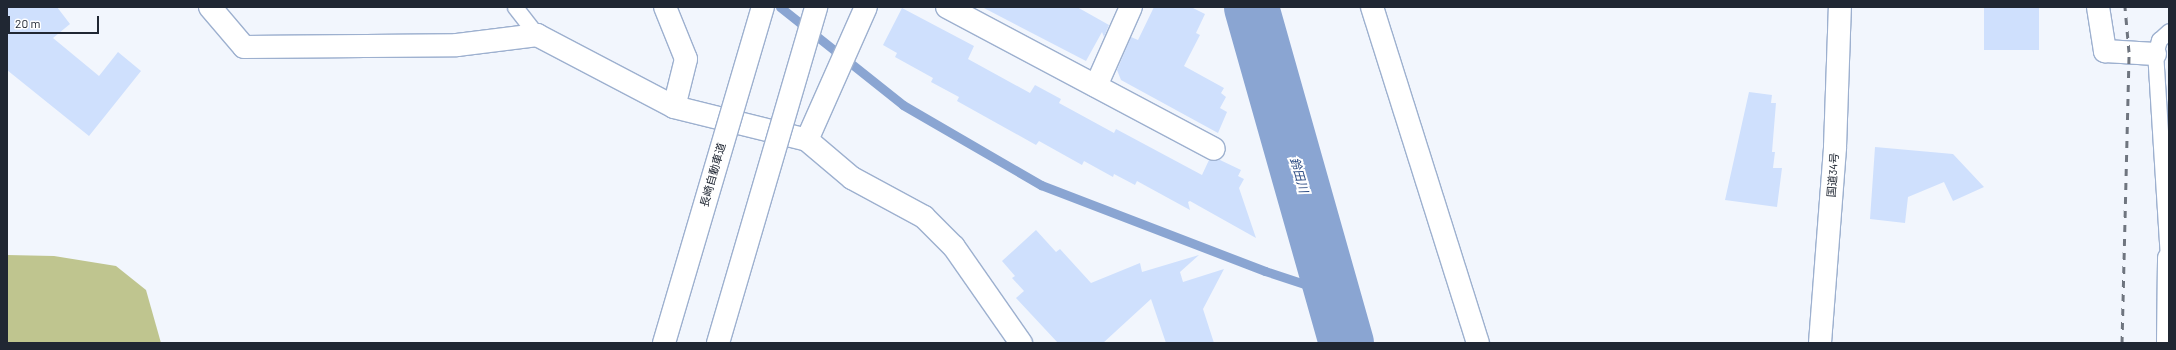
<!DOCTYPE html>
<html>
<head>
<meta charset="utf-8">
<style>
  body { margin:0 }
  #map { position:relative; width:2176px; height:350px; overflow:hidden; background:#f2f6fd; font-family:Barlow,"Noto Sans JP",sans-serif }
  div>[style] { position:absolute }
  .forest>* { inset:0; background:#bfc58f }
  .stream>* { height:9px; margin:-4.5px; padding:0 4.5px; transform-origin:4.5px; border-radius:4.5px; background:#8aa5d2 }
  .river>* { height:55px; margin:-27.5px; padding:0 27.5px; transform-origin:27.5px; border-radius:27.5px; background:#8aa5d2 }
  .building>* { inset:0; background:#cfe0fd; transform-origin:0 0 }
  .roads { filter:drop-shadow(1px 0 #9db0cf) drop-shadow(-1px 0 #9db0cf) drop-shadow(0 1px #9db0cf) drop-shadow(0 -1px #9db0cf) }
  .service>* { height:15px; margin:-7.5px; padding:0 7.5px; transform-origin:7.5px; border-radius:7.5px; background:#fff }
  .minor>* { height:22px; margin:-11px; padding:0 11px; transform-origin:11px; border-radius:11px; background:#fff }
  .trunk>* { height:22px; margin:-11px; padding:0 11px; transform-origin:11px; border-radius:11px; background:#fff }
  .rail>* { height:3px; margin-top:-1.5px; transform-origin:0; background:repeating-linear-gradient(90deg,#6f757f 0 7px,transparent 0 14px) }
  .bridges { filter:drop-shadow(1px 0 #9db0cf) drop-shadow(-1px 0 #9db0cf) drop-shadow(0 1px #9db0cf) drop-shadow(0 -1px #9db0cf) }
  .motorway-bridge>* { height:22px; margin:-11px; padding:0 11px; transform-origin:11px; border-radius:11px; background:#fff }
  span { translate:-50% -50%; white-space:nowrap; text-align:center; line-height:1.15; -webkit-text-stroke:4px #fff; paint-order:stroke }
  .street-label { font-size:11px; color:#202733 }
  .water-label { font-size:12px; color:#274780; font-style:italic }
  .frame { position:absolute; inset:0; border:8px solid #202733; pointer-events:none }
  .scale { position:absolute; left:8px; top:16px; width:91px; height:18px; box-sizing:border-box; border:2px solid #202733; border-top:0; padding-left:5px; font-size:12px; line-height:14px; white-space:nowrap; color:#202733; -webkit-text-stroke:3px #fff; paint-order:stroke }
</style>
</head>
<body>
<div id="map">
  <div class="forest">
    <div style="clip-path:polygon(7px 255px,54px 256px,116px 266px,146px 290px,161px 343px,7px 343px)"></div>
  </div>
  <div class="stream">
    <div style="left:780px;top:7px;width:157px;rotate:38.5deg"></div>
    <div style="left:903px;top:105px;width:160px;rotate:30.1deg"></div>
    <div style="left:1041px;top:185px;width:240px;rotate:21deg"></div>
    <div style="left:1265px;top:271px;width:67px;rotate:18.2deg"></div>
  </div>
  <div class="river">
    <div style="left:1251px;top:7px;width:349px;rotate:74.2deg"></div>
  </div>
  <div class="building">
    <div style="clip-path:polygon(7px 7px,57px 7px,70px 24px,53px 38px,99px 76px,118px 52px,141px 71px,89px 136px,7px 70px)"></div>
    <div style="clip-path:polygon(982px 7px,1077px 7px,1109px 25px,1104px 37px,1102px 32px,1086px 61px)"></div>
    <div style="clip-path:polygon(1154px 7px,1191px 7px,1205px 14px,1196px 33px,1200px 35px,1184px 66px,1224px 88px,1221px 93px,1226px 97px,1220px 108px,1227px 112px,1218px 133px,1121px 80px,1117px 70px,1131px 37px,1138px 40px)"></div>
    <div style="left:1984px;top:7px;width:55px;height:43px"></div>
    <div style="clip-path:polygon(902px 8px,974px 46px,968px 59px,1030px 93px,1035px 85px,1061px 99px,1059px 103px,1114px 133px,1116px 129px,1202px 175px,1209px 160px,1220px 160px,1241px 170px,1238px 176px,1244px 179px,1239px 188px,1256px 238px,1190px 201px,1188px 202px,1190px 210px,1137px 181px,1135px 185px,1114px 174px,1113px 177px,1084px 161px,1082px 165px,1039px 141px,1036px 145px,957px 101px,959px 97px,931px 82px,933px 78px,895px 57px,897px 53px,883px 45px)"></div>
    <div style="clip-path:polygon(1749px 92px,1772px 95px,1771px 103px,1776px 103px,1772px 152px,1775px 152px,1773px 168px,1782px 168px,1777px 207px,1725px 200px)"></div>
    <div style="clip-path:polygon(1875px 147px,1953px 154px,1984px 187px,1953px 201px,1944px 182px,1908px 197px,1905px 223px,1870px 219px)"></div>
    <div style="clip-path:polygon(1036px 230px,1056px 252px,1060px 249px,1091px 283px,1140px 263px,1142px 272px,1199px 255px,1180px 272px,1183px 282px,1224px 269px,1203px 309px,1214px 343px,1166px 343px,1151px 299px,1103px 343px,1058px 343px,1016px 298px,1024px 291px,1012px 278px,1015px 276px,1002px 261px)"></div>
  </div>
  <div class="roads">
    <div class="service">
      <div style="left:515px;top:7px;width:36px;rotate:52deg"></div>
      <div style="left:2168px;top:258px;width:204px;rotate:-93.6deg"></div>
      <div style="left:2155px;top:54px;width:15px;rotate:-74deg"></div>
      <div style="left:2159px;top:40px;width:13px;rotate:-42deg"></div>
    </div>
    <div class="minor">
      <div style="left:210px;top:7px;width:52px;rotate:49.6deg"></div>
      <div style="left:244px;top:47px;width:213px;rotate:-0.5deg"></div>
      <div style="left:457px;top:45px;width:81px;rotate:-7.1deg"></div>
      <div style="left:537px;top:35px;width:155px;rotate:27.7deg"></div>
      <div style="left:674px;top:107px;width:137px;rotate:13.9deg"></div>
      <div style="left:807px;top:140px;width:59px;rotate:40.2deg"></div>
      <div style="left:852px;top:178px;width:82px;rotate:28.4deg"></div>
      <div style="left:924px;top:217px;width:42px;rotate:45deg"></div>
      <div style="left:954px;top:247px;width:117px;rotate:55.1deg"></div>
      <div style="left:665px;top:7px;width:56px;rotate:68deg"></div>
      <div style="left:686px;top:59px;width:49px;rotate:104deg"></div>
      <div style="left:947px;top:7px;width:302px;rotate:28deg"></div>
      <div style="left:1372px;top:7px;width:352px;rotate:72.5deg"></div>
      <div style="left:2098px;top:7px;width:45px;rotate:81deg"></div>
      <div style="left:2105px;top:51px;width:50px;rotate:3.4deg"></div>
      <div style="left:1096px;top:86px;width:86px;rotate:-66.1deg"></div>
      <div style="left:807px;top:140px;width:145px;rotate:-66.1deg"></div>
      <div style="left:2168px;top:343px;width:85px;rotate:-89.3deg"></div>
    </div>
    <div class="trunk">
      <div style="left:1820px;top:343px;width:197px;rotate:-85.6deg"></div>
      <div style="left:1835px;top:147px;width:140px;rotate:-88deg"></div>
    </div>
  </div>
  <div class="rail">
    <div style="left:2122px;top:343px;width:291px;rotate:-88.6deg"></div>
    <div style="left:2129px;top:52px;width:45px;rotate:-95.1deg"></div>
  </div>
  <div class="bridges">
    <div class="motorway-bridge">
      <div style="left:664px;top:343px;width:350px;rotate:-73.6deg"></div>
      <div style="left:718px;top:343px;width:350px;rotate:-73.7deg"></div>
    </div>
  </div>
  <div class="street-label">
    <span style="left:713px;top:175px;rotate:-74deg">長崎自動車道</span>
    <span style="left:1833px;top:175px;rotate:-86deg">国道34号</span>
  </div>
  <div class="water-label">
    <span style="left:1299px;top:175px;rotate:74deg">鈴田川</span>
  </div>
  <div class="frame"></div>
  <div class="scale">20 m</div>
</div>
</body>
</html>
